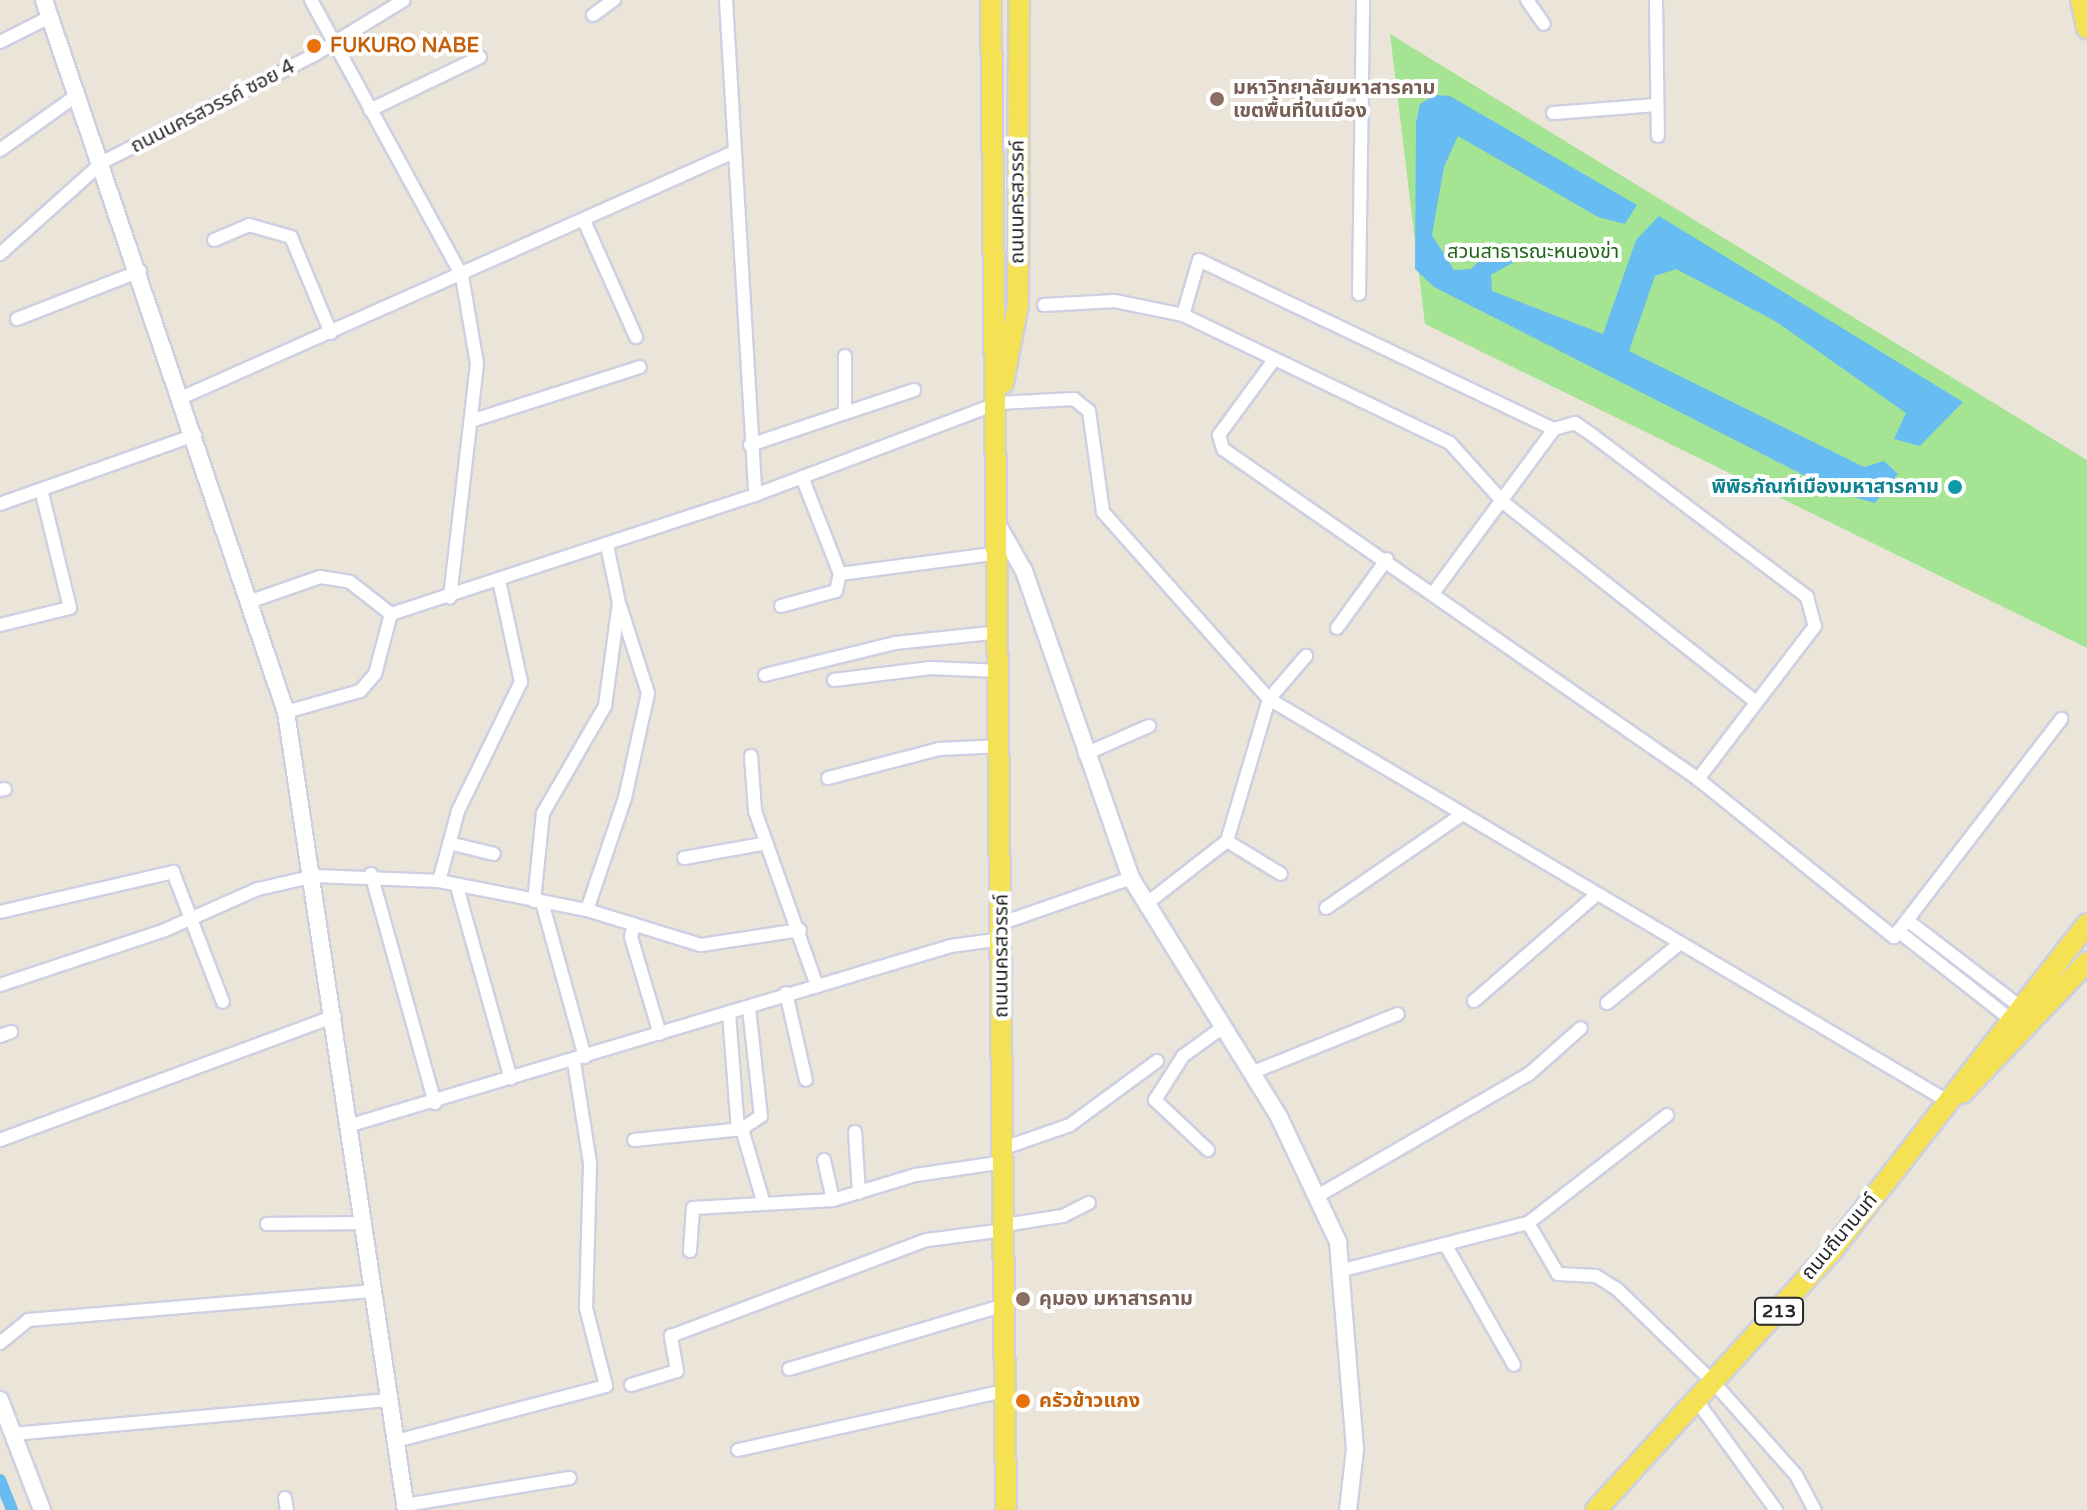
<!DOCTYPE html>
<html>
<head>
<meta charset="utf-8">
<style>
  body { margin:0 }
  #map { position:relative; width:2087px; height:1510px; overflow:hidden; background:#ebe5d9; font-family:"Varela Round","Noto Sans Thai",sans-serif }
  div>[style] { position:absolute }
  .green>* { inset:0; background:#a5e492 }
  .water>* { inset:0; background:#67bdf2 }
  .canal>* { height:12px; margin:-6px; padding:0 6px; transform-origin:6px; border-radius:6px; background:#67bdf2 }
  .roads { filter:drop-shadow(2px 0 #ced0e2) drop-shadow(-2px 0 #ced0e2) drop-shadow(0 2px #ced0e2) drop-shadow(0 -2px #ced0e2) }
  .minor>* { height:12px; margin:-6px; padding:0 6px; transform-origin:6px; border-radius:6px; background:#fff }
  .tertiary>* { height:16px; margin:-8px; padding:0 8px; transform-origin:8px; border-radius:8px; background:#fff }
  .primary>* { height:20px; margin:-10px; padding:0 10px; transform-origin:10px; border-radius:10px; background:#f5e254 }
  .dots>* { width:22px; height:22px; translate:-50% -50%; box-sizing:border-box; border:4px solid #fff; border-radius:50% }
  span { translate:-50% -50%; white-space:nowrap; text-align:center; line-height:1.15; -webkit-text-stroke:8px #fff; paint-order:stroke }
  .shield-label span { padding:2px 6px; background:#fff; border:2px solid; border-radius:6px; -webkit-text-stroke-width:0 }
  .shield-label { font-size:18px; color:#282828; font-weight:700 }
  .food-label { font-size:20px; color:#c56008; font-weight:700 }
  .left { translate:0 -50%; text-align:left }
  .education-label { font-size:20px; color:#785e54; font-weight:700 }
  .street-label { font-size:20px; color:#282828 }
  .park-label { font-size:20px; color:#1e6617 }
  .culture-label { font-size:20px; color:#0d838f; font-weight:700 }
  .right { translate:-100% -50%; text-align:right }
</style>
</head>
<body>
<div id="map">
  <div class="green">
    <div style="clip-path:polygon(1390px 34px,2087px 460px,2087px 648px,1425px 324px)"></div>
  </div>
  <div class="water">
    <div style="clip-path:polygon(1435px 95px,1450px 96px,1637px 205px,1625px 224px,1598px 217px,1458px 136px,1444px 167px,1432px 235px,1454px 270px,1471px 269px,1498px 242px,1514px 262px,1491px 275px,1492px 291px,1603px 334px,1636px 240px,1659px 216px,1963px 402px,1920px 446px,1894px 439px,1906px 413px,1775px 321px,1676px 269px,1655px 276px,1629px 351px,1864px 467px,1884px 461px,1898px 474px,1875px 503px,1839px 493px,1434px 287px,1415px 269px,1416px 123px,1420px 104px)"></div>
  </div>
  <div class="canal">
    <div style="left:0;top:1480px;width:32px;rotate:68deg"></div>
  </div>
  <div class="roads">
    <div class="minor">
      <div style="left:311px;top:0;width:315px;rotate:61.3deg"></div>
      <div style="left:462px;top:276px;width:89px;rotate:80.3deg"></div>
      <div style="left:477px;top:364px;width:235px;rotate:96.6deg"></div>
      <div style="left:726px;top:0;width:496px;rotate:86.6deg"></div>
      <div style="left:1527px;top:0;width:29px;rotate:55deg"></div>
      <div style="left:1656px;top:0;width:136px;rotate:89.2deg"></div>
      <div style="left:593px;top:15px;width:26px;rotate:-36deg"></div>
      <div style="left:0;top:42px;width:56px;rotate:-26.6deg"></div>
      <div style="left:370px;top:110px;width:122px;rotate:-25.7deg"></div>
      <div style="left:1553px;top:113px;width:104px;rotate:-4.4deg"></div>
      <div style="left:0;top:150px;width:95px;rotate:-35.5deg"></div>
      <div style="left:585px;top:223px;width:125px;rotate:65.9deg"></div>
      <div style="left:214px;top:240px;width:38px;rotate:-23deg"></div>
      <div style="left:249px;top:225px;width:44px;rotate:15.9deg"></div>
      <div style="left:291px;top:237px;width:104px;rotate:67.4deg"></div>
      <div style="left:0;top:254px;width:138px;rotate:-41.8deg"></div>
      <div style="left:103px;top:162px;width:237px;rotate:-26.9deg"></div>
      <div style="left:314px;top:55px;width:105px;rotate:-31.4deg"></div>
      <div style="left:1359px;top:294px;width:294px;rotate:-89.2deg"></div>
      <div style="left:1044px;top:305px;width:71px;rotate:-3.2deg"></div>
      <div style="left:1115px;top:301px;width:69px;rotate:11.6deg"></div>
      <div style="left:1183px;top:315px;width:296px;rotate:25.6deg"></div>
      <div style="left:1450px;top:443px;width:81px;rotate:48deg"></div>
      <div style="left:1504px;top:503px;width:320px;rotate:38.3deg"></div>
      <div style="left:1183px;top:315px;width:57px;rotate:-73.8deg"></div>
      <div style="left:1199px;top:260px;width:393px;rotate:25.5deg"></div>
      <div style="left:17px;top:319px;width:132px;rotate:-21.3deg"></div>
      <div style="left:1274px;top:360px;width:93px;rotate:126.3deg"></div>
      <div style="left:1219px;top:435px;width:15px;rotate:74deg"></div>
      <div style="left:1223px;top:449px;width:578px;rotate:34.79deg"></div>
      <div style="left:1698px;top:779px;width:252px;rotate:38.9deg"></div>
      <div style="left:1894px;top:937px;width:275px;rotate:-52.5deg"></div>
      <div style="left:183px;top:397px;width:603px;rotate:-23.97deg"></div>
      <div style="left:845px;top:413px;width:73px;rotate:-18.4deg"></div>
      <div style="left:474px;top:420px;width:174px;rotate:-17.7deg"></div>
      <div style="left:750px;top:445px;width:100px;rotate:-18.6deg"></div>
      <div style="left:845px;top:413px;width:57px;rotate:-90deg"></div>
      <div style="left:802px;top:477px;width:104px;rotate:68.6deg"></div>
      <div style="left:0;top:504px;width:207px;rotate:-19.5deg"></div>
      <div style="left:1434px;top:592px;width:202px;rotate:-53.6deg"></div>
      <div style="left:1554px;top:429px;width:22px;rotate:-16deg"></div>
      <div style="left:1575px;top:423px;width:19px;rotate:35deg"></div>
      <div style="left:1591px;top:434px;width:271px;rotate:37deg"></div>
      <div style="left:1807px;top:597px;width:30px;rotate:75deg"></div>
      <div style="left:1815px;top:626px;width:193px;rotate:127.4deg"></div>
      <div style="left:254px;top:600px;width:70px;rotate:-19.2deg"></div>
      <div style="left:320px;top:577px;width:30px;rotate:9deg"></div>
      <div style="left:350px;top:582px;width:52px;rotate:38deg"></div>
      <div style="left:391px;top:614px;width:62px;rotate:104.9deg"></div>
      <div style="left:375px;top:674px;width:23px;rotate:131deg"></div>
      <div style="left:360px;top:691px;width:77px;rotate:164.2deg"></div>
      <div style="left:781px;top:606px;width:57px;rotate:-15.3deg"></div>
      <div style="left:836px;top:591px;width:17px;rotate:-77deg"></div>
      <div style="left:840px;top:574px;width:161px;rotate:-7.5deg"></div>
      <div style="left:391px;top:614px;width:383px;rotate:-18.1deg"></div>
      <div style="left:755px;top:495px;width:261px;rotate:-20.7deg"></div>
      <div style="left:999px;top:403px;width:75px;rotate:-3.1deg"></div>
      <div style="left:1074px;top:399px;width:19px;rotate:39deg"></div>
      <div style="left:1089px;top:411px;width:102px;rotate:82.1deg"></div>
      <div style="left:1103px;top:512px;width:250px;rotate:48.4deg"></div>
      <div style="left:1269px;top:699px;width:790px;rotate:30.65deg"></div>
      <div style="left:0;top:625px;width:72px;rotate:-13.7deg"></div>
      <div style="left:70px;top:608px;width:122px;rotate:-103.7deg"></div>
      <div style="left:1337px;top:628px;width:85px;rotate:-54.1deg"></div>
      <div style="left:765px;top:675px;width:134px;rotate:-13.8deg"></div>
      <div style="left:895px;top:643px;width:106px;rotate:-6deg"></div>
      <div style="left:834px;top:680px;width:97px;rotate:-7.1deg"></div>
      <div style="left:930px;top:668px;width:71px;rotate:2.4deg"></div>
      <div style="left:1085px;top:754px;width:70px;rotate:-23.6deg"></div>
      <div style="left:751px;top:756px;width:55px;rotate:85.8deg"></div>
      <div style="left:755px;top:811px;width:186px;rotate:70.5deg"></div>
      <div style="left:828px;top:778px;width:115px;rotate:-14.6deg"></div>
      <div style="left:939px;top:749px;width:62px;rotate:-2.8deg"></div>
      <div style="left:0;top:790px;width:5px;rotate:-11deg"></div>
      <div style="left:1227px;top:841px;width:63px;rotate:31.4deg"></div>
      <div style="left:449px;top:843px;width:46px;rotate:13.7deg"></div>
      <div style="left:684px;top:858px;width:84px;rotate:-10.2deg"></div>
      <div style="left:371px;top:874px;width:238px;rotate:74.4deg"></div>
      <div style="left:439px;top:881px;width:73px;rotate:-74.8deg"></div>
      <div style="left:458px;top:811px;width:144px;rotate:-64deg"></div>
      <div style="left:521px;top:682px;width:104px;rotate:-102.2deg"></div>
      <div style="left:457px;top:887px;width:199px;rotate:74.3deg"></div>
      <div style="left:534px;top:901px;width:88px;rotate:-84.2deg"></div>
      <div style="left:543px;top:813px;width:124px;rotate:-59.9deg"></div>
      <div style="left:605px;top:706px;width:104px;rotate:-82.3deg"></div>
      <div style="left:619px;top:603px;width:59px;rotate:-101.7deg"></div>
      <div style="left:542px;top:902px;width:161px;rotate:74.5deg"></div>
      <div style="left:1146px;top:904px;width:103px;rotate:-37.9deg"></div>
      <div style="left:1227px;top:841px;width:148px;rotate:-73.5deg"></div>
      <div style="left:1269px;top:699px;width:57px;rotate:-49.3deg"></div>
      <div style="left:1326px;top:908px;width:163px;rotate:-34.5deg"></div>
      <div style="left:587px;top:910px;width:118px;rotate:-71.3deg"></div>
      <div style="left:625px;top:798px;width:107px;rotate:-77.6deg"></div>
      <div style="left:648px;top:693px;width:91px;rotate:-107.8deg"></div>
      <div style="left:0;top:912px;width:178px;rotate:-13deg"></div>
      <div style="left:173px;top:872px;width:139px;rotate:69deg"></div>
      <div style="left:1907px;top:920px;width:141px;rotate:37.5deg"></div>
      <div style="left:1002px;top:923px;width:137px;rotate:-19.2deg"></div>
      <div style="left:634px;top:924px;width:13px;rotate:103deg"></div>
      <div style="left:631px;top:937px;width:101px;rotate:73.4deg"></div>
      <div style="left:1898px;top:931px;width:141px;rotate:38.1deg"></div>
      <div style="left:0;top:985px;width:174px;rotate:-18.4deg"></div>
      <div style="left:165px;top:930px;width:102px;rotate:-23.8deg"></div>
      <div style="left:258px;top:889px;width:58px;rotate:-12.8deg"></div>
      <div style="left:315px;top:876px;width:124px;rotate:2.3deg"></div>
      <div style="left:439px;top:881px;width:151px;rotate:11.1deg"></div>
      <div style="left:587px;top:910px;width:119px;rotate:17.1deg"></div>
      <div style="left:701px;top:945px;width:100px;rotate:-8.6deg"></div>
      <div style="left:786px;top:993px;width:89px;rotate:77.1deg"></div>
      <div style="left:1474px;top:1001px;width:162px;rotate:-41deg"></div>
      <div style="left:1607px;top:1003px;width:93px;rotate:-39.3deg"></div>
      <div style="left:749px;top:1008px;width:109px;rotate:83.7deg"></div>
      <div style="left:761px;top:1116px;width:23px;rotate:146deg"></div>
      <div style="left:742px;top:1129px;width:78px;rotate:73.7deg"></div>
      <div style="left:729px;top:1013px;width:117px;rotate:85.6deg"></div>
      <div style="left:0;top:1036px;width:12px;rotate:-20deg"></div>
      <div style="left:1251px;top:1073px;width:158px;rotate:-21.9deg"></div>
      <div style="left:351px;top:1125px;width:626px;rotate:-16.61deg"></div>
      <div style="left:951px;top:946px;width:51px;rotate:-7.8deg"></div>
      <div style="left:855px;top:1132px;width:61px;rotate:86.2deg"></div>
      <div style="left:0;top:1140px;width:357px;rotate:-20.3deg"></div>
      <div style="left:634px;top:1140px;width:109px;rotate:-5.8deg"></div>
      <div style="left:1004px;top:1148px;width:70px;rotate:-19.2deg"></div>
      <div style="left:1070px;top:1125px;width:108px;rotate:-36.3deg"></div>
      <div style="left:1208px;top:1150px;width:73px;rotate:-136.7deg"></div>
      <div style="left:1155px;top:1100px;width:52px;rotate:-57.5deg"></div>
      <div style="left:1183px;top:1056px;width:48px;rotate:-35.7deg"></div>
      <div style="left:824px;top:1160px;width:41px;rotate:77.3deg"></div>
      <div style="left:1321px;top:1194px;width:240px;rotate:-30deg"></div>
      <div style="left:1529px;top:1074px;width:69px;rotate:-41.5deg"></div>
      <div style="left:1528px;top:1223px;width:59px;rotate:59.5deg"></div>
      <div style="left:1558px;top:1274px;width:38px;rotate:3deg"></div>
      <div style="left:1596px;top:1276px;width:25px;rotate:32deg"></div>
      <div style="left:1617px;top:1289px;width:135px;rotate:44.1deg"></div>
      <div style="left:1714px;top:1383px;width:123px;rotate:48.3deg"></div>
      <div style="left:1796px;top:1475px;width:40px;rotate:62deg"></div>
      <div style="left:267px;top:1224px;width:98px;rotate:-0.6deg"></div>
      <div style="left:1004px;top:1225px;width:60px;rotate:-8.7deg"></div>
      <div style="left:1063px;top:1216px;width:29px;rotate:-27deg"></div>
      <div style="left:1445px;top:1244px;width:139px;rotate:60.3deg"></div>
      <div style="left:690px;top:1251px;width:43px;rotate:-86deg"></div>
      <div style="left:693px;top:1208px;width:140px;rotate:-3.3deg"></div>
      <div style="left:833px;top:1200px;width:87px;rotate:-16.8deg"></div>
      <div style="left:916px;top:1175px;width:89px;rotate:-8.4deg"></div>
      <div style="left:1343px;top:1270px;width:191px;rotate:-14.3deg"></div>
      <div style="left:1528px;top:1223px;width:176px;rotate:-37.8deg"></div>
      <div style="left:0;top:1343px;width:36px;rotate:-39deg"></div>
      <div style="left:28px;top:1320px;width:348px;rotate:-4.8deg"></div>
      <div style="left:789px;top:1369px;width:225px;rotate:-16.5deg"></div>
      <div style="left:631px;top:1385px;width:48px;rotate:-16.9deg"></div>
      <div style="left:677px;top:1371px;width:36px;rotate:-100deg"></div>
      <div style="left:671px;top:1336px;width:273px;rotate:-20.6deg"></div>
      <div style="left:927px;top:1240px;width:78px;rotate:-7.4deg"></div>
      <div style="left:1697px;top:1401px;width:135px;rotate:54.1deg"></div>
      <div style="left:13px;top:1434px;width:379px;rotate:-5.2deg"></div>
      <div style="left:396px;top:1441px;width:217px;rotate:-14.7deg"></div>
      <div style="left:606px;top:1386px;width:81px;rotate:-104.4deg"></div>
      <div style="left:586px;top:1308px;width:145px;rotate:-88.4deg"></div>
      <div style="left:590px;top:1163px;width:102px;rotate:-99deg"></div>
      <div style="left:738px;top:1450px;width:273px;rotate:-12.5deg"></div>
      <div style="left:285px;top:1498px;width:12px;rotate:81deg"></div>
      <div style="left:405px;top:1505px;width:167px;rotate:-9.3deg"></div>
    </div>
    <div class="tertiary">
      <div style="left:44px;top:0;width:752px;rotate:71.23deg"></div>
      <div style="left:286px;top:712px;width:807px;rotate:81.45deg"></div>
      <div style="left:1000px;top:529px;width:48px;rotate:60.3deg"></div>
      <div style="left:1024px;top:571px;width:325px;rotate:70.8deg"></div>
      <div style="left:1131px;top:878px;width:281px;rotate:58.2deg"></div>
      <div style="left:1279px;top:1117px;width:138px;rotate:64.7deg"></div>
      <div style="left:1338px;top:1242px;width:208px;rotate:85.3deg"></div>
      <div style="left:1355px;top:1449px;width:61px;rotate:96.5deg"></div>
      <div style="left:0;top:1400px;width:118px;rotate:69.1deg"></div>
    </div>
    <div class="primary">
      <div style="left:991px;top:0;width:1510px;rotate:89.43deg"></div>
      <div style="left:2081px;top:0;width:29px;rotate:78deg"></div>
      <div style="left:1003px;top:383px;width:79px;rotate:-79.1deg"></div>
      <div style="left:1018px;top:305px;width:305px;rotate:-89.8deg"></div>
      <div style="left:1962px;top:1093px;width:181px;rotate:-46.3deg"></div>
      <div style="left:1596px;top:1510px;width:354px;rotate:-47.7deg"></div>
      <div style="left:1834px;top:1248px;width:411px;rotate:-52deg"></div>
    </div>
  </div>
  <div class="dots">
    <div style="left:314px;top:46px;background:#e8710a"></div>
    <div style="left:1217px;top:99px;background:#8d6e63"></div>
    <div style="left:1955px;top:487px;background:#0f9aa8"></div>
    <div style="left:1023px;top:1299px;background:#8d6e63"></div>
    <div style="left:1023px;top:1401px;background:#e8710a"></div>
  </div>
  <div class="shield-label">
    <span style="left:1779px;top:1311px">213</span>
  </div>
  <div class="food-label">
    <span class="left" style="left:330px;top:46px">FUKURO NABE</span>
    <span class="left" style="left:1039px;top:1401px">ครัวข้าวแกง</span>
  </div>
  <div class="education-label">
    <span class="left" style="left:1233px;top:100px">มหาวิทยาลัยมหาสารคาม<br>เขตพื้นที่ในเมือง</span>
    <span class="left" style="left:1039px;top:1299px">คุมอง มหาสารคาม</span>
  </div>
  <div class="street-label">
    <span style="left:213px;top:107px;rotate:-27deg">ถนนนครสวรรค์ ซอย 4</span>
    <span style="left:1018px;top:202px;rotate:-90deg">ถนนนครสวรรค์</span>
    <span style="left:1002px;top:956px;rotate:-90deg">ถนนนครสวรรค์</span>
    <span style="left:1840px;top:1237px;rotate:-50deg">ถนนถีนานนท์</span>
  </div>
  <div class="park-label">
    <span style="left:1533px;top:252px">สวนสาธารณะหนองข่า</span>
  </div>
  <div class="culture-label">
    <span class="right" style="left:1939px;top:487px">พิพิธภัณฑ์เมืองมหาสารคาม</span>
  </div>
</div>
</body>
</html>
